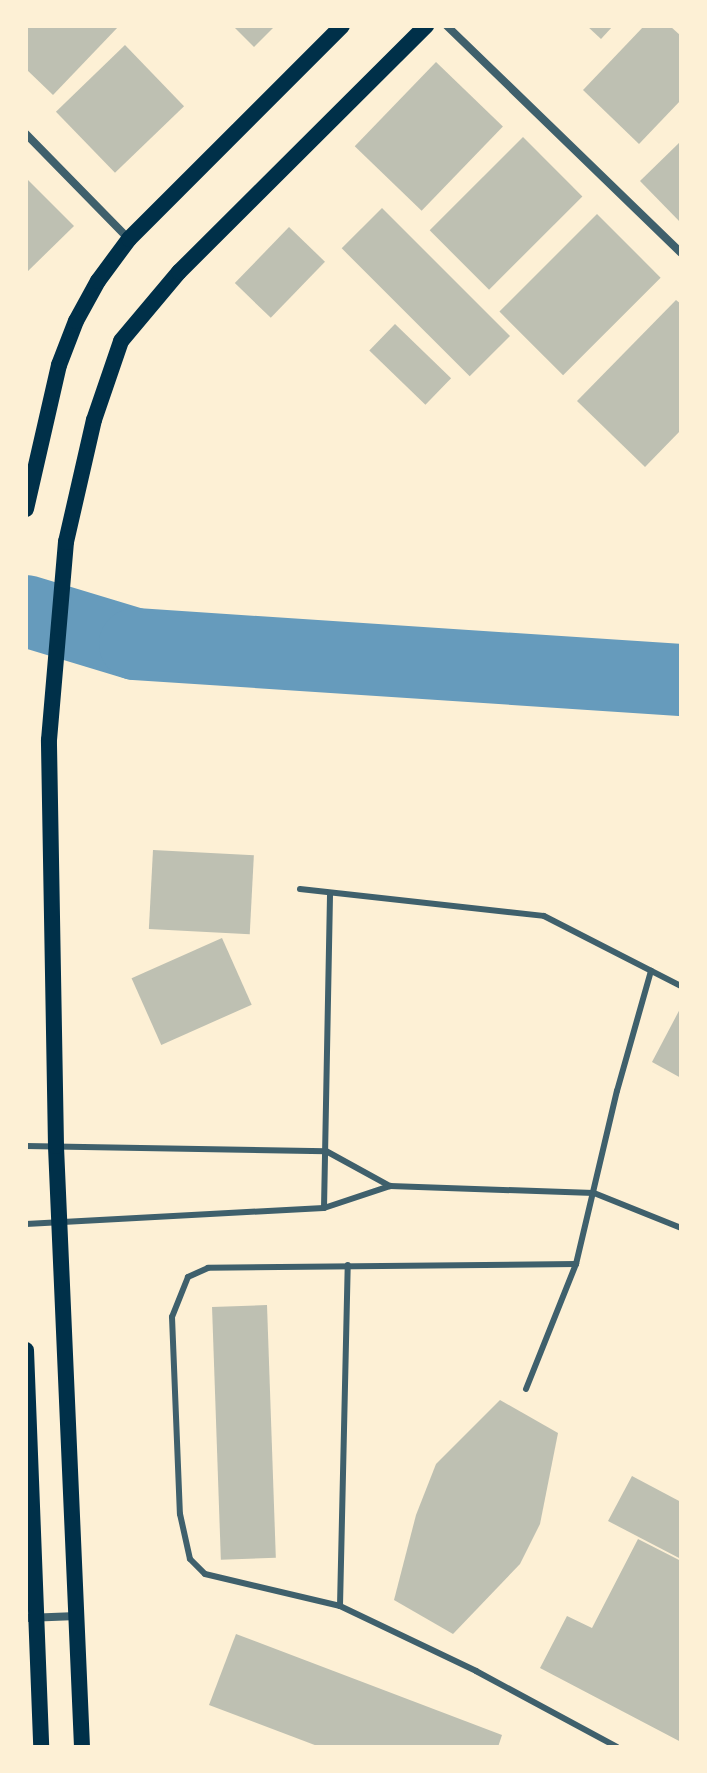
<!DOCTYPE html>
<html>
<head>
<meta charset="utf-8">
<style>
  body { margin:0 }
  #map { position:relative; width:707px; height:1773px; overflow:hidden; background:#fdf0d5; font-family:Overpass,sans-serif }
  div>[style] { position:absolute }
  .river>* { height:72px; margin:-36px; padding:0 36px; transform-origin:36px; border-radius:36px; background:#669bbc }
  .building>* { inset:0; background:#bec0b2; transform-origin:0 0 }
  .service>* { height:6px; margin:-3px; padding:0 3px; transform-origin:3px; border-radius:3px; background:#3f606c }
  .minor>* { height:8px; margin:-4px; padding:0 4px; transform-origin:4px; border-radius:4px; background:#3f606c }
  .secondary>* { height:16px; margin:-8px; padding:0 8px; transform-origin:8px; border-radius:8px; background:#003049 }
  span { translate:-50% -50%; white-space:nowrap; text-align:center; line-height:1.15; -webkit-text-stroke:6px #fdf0d5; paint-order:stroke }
  .frame { position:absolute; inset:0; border:28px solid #fdf0d5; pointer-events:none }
</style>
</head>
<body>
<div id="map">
  <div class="river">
    <div style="left:26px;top:611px;width:114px;rotate:16.8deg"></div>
    <div style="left:135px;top:644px;width:547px;rotate:3.77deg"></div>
  </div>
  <div class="building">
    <div style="clip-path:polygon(26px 26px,119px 26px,53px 95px,26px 69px)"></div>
    <div style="clip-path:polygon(233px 26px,275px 26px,254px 47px)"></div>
    <div style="clip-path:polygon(587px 26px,613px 26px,601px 39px)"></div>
    <div style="clip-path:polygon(644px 26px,670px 26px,681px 36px,681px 100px,639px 144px,583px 90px)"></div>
    <div style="left:125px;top:45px;width:85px;height:96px;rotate:46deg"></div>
    <div style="left:436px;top:62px;width:93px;height:117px;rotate:44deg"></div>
    <div style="left:523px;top:137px;width:84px;height:132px;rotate:45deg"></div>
    <div style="clip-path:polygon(681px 141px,681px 223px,640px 181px)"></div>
    <div style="clip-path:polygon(26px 178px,74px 226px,26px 273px)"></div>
    <div style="left:382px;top:208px;width:181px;height:57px;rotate:45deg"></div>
    <div style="left:597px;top:214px;width:90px;height:138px;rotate:45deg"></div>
    <div style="left:289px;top:227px;width:50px;height:78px;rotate:44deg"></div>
    <div style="clip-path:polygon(676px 300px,681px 304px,681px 430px,645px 467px,577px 401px)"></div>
    <div style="left:395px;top:324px;width:78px;height:37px;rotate:44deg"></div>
    <div style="left:153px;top:850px;width:101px;height:79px;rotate:3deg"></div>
    <div style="left:222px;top:938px;width:73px;height:99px;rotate:66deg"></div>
    <div style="clip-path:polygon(681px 1007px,681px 1078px,652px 1062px)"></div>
    <div style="left:267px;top:1305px;width:253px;height:55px;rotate:88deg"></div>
    <div style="clip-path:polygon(500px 1400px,558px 1433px,540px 1524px,520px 1564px,453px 1634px,394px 1600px,416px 1515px,436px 1464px)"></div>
    <div style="clip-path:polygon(632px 1476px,681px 1502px,681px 1559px,608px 1521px)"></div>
    <div style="clip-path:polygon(638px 1539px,681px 1561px,681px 1742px,540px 1668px,567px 1616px,592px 1628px)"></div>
    <div style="clip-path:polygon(236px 1634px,502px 1735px,498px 1747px,320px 1747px,209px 1705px)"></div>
  </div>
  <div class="service">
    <div style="left:300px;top:889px;width:245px;rotate:6.3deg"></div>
    <div style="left:544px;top:916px;width:154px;rotate:27.1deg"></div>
    <div style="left:26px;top:1146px;width:300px;rotate:1deg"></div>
    <div style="left:326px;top:1151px;width:73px;rotate:28.7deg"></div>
    <div style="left:324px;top:1208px;width:315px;rotate:-88.9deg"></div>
    <div style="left:26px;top:1224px;width:298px;rotate:-3.1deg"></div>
    <div style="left:324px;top:1208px;width:70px;rotate:-18.4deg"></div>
    <div style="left:390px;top:1186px;width:204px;rotate:2deg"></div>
    <div style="left:594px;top:1193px;width:94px;rotate:21.9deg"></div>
    <div style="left:576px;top:1264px;width:368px;rotate:179.4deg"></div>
    <div style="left:208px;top:1268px;width:22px;rotate:156deg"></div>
    <div style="left:188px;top:1277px;width:43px;rotate:111.8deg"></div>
    <div style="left:172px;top:1317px;width:197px;rotate:87.7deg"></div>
    <div style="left:180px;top:1514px;width:46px;rotate:77.5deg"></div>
    <div style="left:190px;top:1559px;width:21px;rotate:45deg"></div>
    <div style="left:205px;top:1574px;width:139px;rotate:13.3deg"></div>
    <div style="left:340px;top:1606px;width:151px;rotate:25.5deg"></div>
    <div style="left:476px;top:1671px;width:160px;rotate:28.3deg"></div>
    <div style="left:526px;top:1389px;width:135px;rotate:-68.2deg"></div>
    <div style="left:576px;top:1264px;width:178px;rotate:-76.7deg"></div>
    <div style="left:617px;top:1091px;width:125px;rotate:-74.2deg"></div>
    <div style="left:340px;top:1606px;width:341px;rotate:-88.7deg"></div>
  </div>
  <div class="minor">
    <div style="left:447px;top:26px;width:326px;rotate:44.1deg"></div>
    <div style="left:26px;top:134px;width:147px;rotate:45.6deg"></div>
    <div style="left:26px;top:1618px;width:51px;rotate:-2.2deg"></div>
  </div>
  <div class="secondary">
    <div style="left:26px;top:509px;width:148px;rotate:-77.1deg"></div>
    <div style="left:59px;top:365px;width:47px;rotate:-68.9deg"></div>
    <div style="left:76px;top:321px;width:46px;rotate:-61.2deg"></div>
    <div style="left:98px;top:281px;width:52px;rotate:-53.6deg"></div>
    <div style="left:129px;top:239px;width:301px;rotate:-45deg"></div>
    <div style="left:26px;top:1350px;width:397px;rotate:87.8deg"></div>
    <div style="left:82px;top:1747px;width:602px;rotate:-92.48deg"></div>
    <div style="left:56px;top:1146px;width:406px;rotate:-91deg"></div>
    <div style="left:49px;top:740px;width:199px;rotate:-85.1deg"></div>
    <div style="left:66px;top:542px;width:125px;rotate:-77.1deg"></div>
    <div style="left:94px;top:420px;width:83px;rotate:-71.1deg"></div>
    <div style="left:121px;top:341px;width:90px;rotate:-50deg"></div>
    <div style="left:179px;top:272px;width:349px;rotate:-44.9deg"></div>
  </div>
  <div class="frame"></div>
</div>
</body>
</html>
